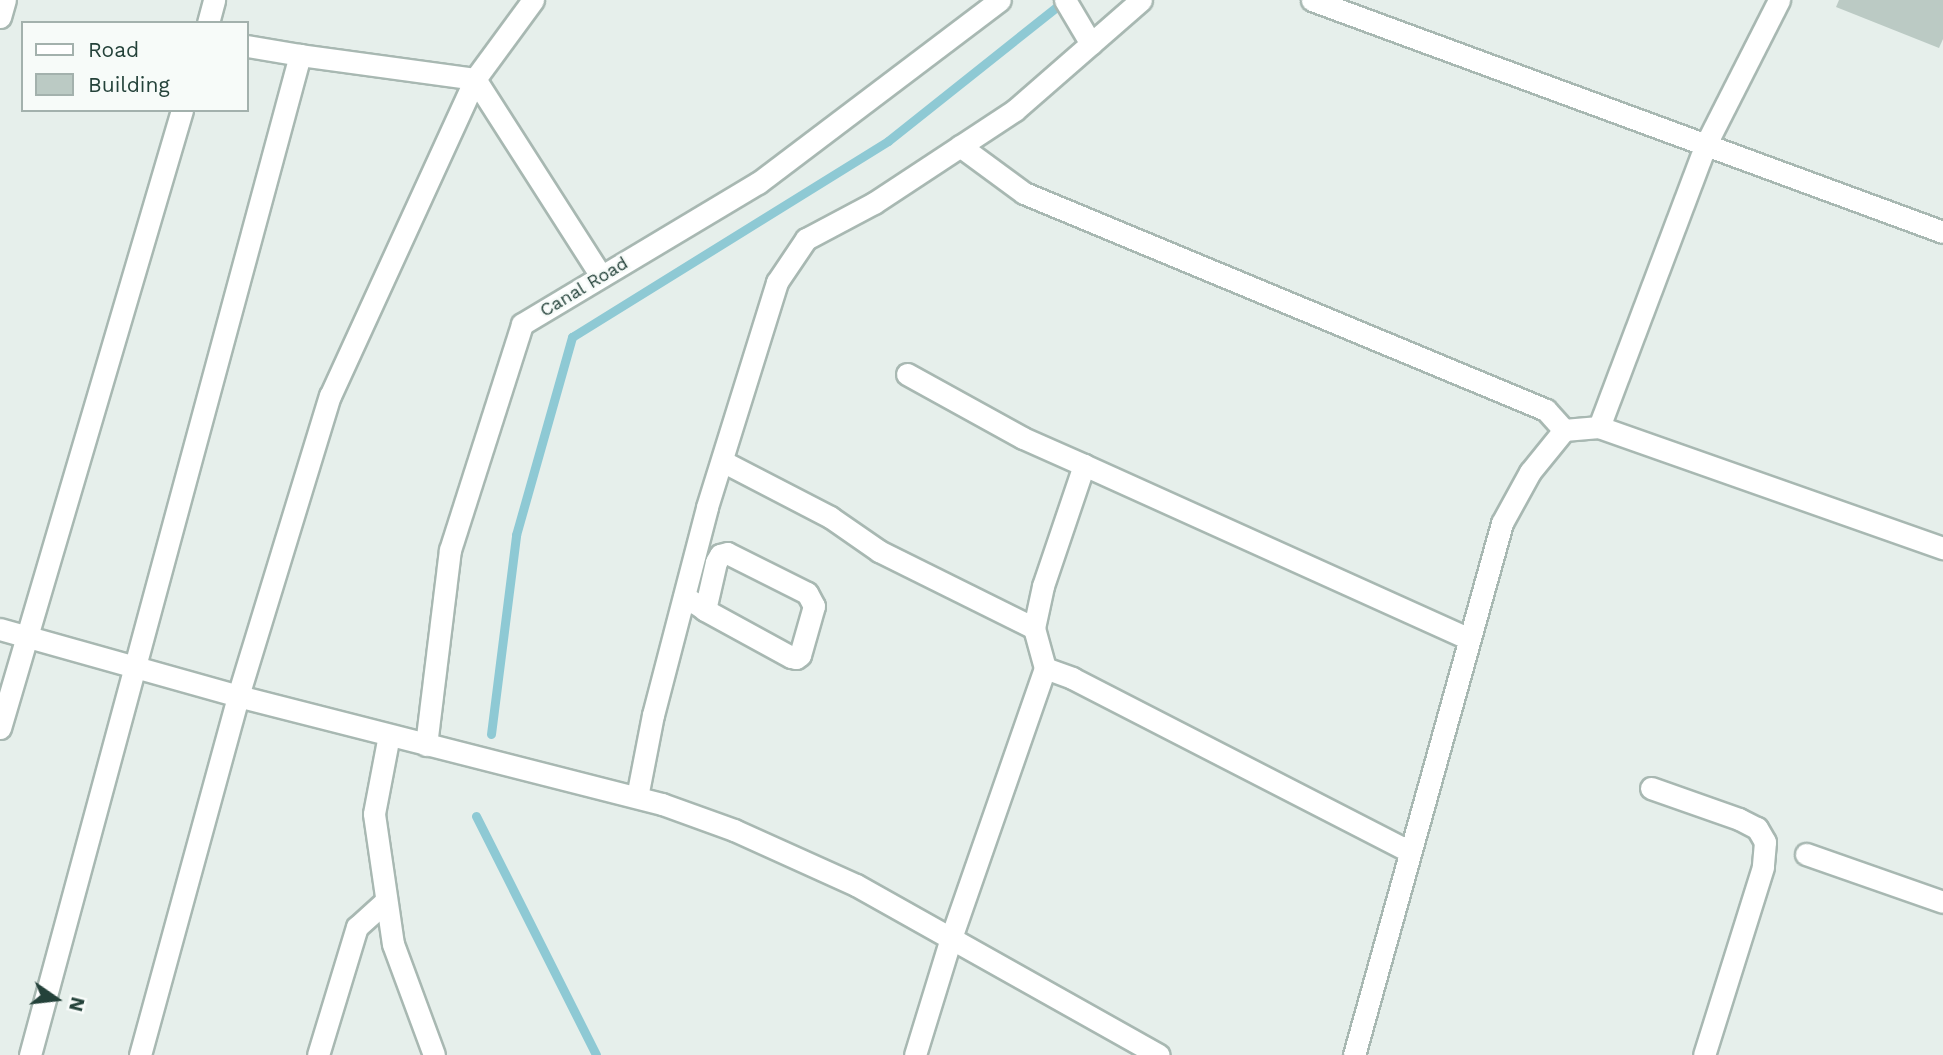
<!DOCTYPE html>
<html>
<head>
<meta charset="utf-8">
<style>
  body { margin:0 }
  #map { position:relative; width:1943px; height:1055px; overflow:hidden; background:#e6efeb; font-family:"Work Sans",sans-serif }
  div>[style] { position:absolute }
  .stream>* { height:9px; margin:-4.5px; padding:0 4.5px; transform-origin:4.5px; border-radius:4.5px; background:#8ec9d4 }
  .building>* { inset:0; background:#bbcac4 }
  .roads { filter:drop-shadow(2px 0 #a8b8b2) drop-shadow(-2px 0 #a8b8b2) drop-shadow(0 2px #a8b8b2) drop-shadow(0 -2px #a8b8b2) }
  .street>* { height:21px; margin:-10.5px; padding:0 10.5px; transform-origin:10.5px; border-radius:10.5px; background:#fff }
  span { translate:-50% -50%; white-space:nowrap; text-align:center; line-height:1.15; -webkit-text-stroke:5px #f7fbf9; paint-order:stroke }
  .street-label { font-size:18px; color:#24423a }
  .legend { position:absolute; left:21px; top:21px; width:228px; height:91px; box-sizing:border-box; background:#f7fbf9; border:2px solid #a3b1ad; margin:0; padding:9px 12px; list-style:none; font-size:21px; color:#24423a }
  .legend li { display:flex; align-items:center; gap:14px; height:35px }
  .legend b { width:35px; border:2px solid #a3b1ad }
  .north { position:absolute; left:21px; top:964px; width:70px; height:70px; -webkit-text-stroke:5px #f7fbf9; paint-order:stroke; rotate:104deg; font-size:19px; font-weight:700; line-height:28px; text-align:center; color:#24423a }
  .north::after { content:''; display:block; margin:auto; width:24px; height:32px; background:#24423a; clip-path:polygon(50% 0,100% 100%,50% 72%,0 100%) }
</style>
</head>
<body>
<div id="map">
  <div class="stream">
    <div style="left:491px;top:734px;width:201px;rotate:-82.8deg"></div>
    <div style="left:516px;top:535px;width:206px;rotate:-74.2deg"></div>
    <div style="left:572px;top:337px;width:372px;rotate:-31.8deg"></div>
    <div style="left:888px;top:141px;width:225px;rotate:-38.5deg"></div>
    <div style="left:476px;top:816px;width:267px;rotate:63.3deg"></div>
  </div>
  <div class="building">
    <div style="clip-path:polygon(1839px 0,1943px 0,1943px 39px,1939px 48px,1836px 7px)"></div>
  </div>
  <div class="roads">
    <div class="street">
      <div style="left:1065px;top:0;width:51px;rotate:59.4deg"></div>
      <div style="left:1312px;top:0;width:672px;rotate:20.19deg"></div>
      <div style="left:0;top:17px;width:18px;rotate:-74deg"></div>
      <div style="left:208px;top:23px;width:24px;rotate:-75deg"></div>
      <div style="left:247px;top:46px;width:54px;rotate:9.6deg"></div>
      <div style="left:960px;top:146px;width:79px;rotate:36.3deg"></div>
      <div style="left:1024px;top:193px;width:565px;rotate:22.57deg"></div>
      <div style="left:1546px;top:410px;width:27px;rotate:48deg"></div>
      <div style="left:907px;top:374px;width:132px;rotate:28.9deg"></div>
      <div style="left:1023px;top:438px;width:67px;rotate:23.9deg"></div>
      <div style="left:1599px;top:427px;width:300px;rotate:-69.3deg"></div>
      <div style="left:1705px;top:146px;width:164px;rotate:-63.1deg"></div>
      <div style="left:722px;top:461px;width:122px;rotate:27.4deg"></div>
      <div style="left:830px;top:517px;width:60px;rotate:34.8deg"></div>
      <div style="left:879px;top:551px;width:173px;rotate:26.4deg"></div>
      <div style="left:684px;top:597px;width:18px;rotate:29deg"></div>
      <div style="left:700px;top:606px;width:6px;rotate:39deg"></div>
      <div style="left:705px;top:610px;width:98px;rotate:28.7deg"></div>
      <div style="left:791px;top:657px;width:5px;rotate:11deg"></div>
      <div style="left:796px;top:658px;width:5px;rotate:-37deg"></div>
      <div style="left:800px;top:655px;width:51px;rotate:-74.1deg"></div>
      <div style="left:814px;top:606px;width:15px;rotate:-118deg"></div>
      <div style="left:807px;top:593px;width:89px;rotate:-153.4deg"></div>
      <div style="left:727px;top:553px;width:7px;rotate:164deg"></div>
      <div style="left:720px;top:555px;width:8px;rotate:120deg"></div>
      <div style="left:716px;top:562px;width:49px;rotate:102.9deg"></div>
      <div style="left:0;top:629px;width:247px;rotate:15.7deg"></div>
      <div style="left:238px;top:696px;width:438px;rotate:14.3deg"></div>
      <div style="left:662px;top:804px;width:77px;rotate:19.9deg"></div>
      <div style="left:734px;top:830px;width:134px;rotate:24.3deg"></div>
      <div style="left:856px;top:885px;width:347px;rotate:29.3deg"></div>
      <div style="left:1045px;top:668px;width:29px;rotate:20deg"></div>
      <div style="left:1072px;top:678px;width:379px;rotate:27.2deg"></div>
      <div style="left:0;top:728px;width:644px;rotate:-73.59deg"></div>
      <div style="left:389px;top:735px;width:80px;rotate:100.8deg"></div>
      <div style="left:374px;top:814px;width:131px;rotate:81.7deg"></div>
      <div style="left:393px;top:944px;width:118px;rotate:69.7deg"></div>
      <div style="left:426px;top:745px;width:196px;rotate:-83deg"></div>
      <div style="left:450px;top:550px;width:237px;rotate:-72.3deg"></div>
      <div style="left:522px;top:324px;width:275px;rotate:-30.9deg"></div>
      <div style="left:758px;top:183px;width:303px;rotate:-37.1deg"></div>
      <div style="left:1651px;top:788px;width:93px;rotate:19.4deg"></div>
      <div style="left:1739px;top:819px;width:20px;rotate:27deg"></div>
      <div style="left:1757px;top:828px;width:16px;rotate:60deg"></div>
      <div style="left:1765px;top:842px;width:25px;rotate:95deg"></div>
      <div style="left:1763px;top:867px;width:197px;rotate:107.4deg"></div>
      <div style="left:637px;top:797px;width:84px;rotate:-79deg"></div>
      <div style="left:653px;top:715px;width:215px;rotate:-75.4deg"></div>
      <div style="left:707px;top:507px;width:236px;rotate:-72.7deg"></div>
      <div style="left:777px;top:282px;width:52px;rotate:-56deg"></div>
      <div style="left:806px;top:239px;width:77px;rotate:-27.9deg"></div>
      <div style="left:874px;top:203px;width:169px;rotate:-33.4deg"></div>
      <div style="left:1015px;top:110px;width:167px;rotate:-41.1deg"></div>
      <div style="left:1806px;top:854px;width:145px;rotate:19.3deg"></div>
      <div style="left:30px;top:1055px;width:1036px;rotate:-74.89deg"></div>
      <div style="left:300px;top:55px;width:177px;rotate:7.8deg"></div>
      <div style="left:475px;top:79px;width:234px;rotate:57.4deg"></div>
      <div style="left:140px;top:1055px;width:372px;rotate:-74.7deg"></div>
      <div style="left:238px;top:696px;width:314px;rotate:-73deg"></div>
      <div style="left:330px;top:396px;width:349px;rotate:-65.4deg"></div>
      <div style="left:475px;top:79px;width:98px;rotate:-53.7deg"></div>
      <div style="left:318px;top:1055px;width:134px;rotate:-73.1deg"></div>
      <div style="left:357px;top:927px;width:39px;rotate:-42deg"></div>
      <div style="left:915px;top:1055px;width:122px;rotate:-72.9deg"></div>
      <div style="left:951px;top:938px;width:286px;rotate:-70.8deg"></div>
      <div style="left:1045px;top:668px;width:41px;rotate:-105.4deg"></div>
      <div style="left:1034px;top:628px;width:43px;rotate:-77.9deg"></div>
      <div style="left:1043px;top:586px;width:128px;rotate:-71.3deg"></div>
      <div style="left:1084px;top:465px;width:422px;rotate:24.3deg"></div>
      <div style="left:1354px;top:1055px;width:552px;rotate:-74.45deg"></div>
      <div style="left:1502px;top:523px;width:58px;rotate:-61.2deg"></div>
      <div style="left:1530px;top:472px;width:54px;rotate:-51deg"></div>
      <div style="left:1564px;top:430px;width:35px;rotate:-5deg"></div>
      <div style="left:1599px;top:427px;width:365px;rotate:19.4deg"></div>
    </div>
  </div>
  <div class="street-label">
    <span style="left:584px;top:287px;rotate:-31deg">Canal Road</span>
  </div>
  <ul class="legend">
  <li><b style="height:9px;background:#fff"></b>Road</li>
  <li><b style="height:19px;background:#bbcac4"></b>Building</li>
  </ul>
  <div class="north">N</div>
</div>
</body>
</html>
